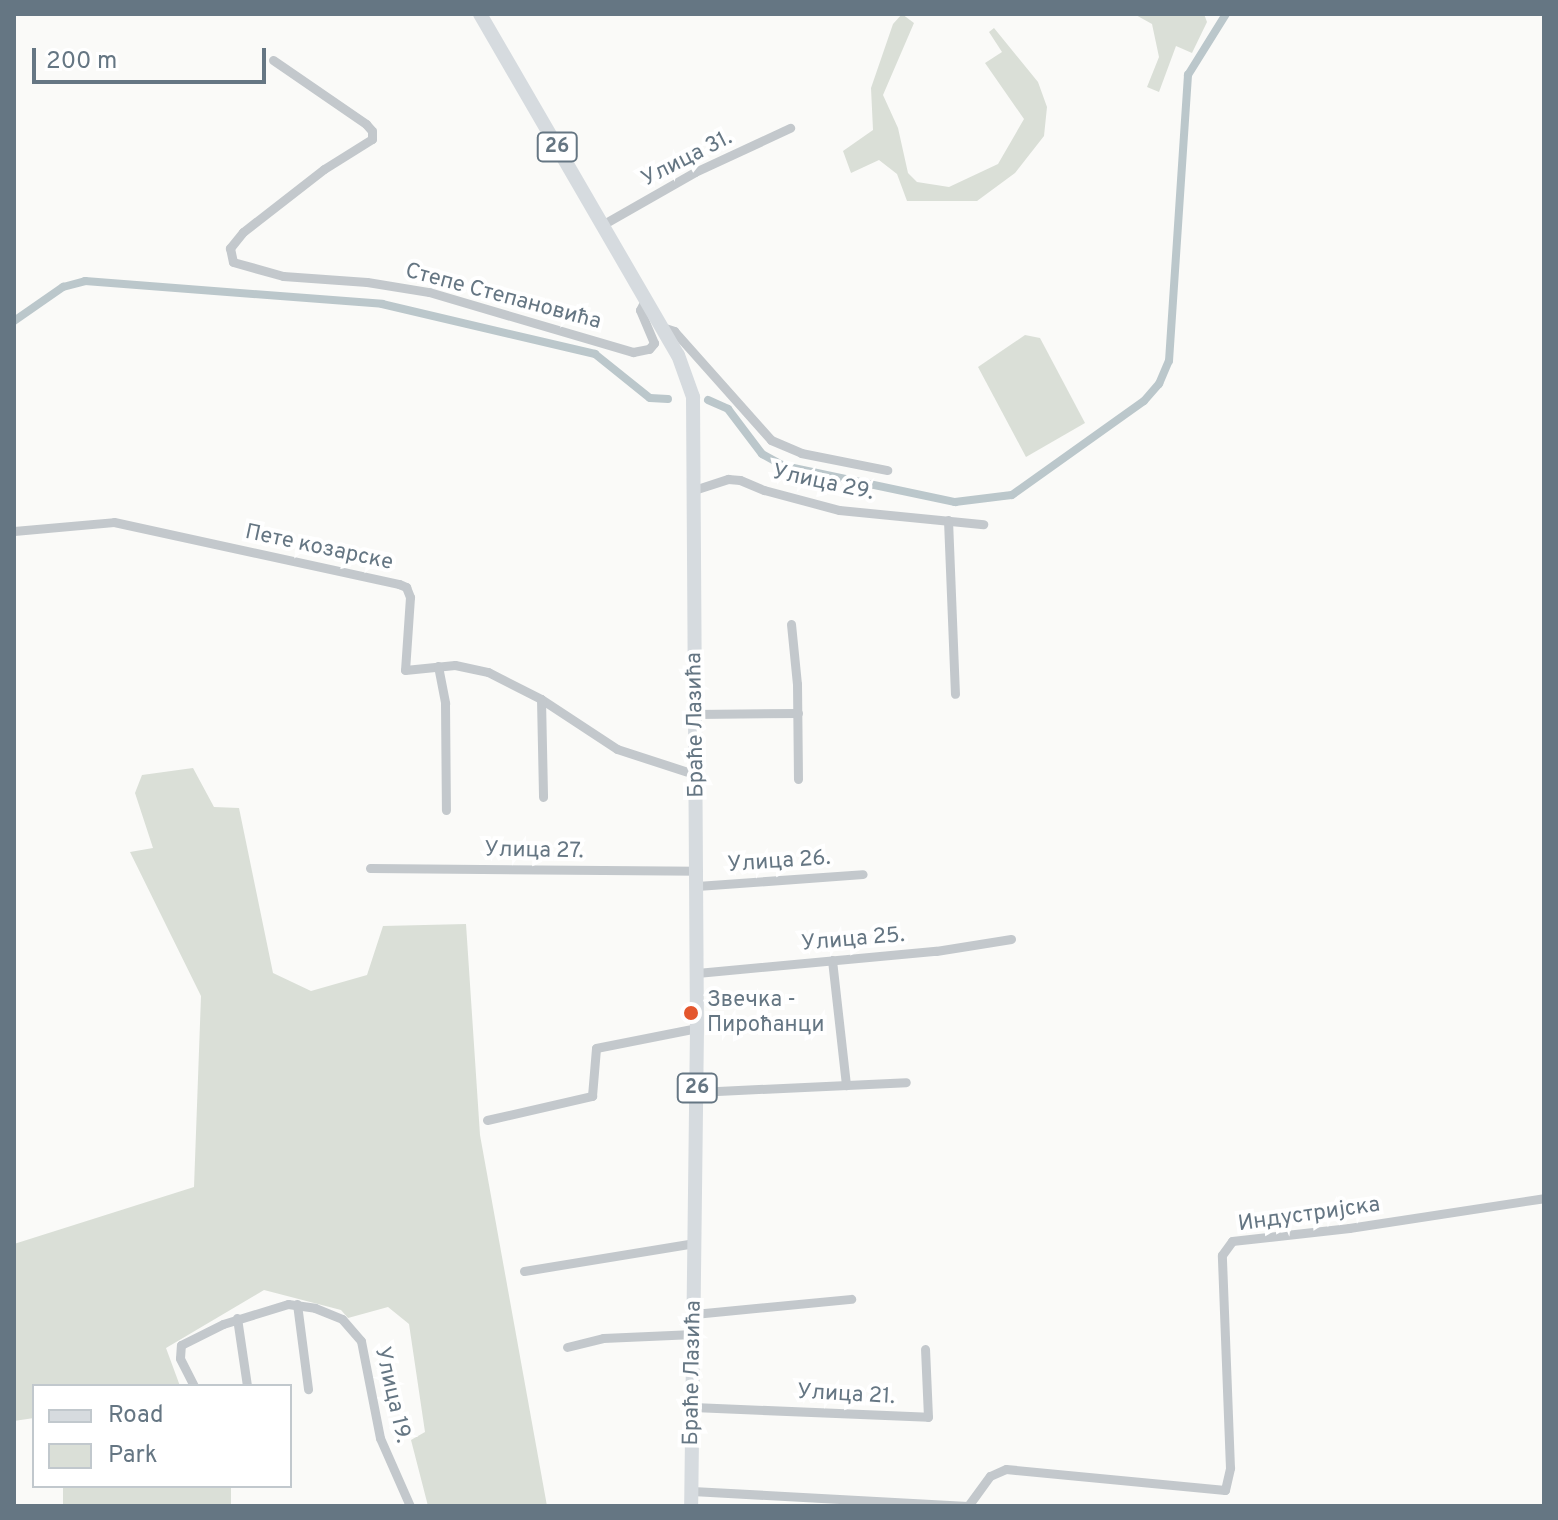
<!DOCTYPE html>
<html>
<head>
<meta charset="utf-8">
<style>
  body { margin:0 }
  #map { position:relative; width:1558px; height:1520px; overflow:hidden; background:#fafaf8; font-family:Overpass,sans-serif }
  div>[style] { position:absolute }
  .green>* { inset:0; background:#dadfd7; transform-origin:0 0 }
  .canal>* { height:8px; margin:-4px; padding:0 4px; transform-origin:4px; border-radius:4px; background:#bbc7cb }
  .minor>* { height:9px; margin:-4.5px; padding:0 4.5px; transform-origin:4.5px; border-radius:4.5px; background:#c3c8cc }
  .primary>* { height:14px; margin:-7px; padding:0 7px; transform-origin:7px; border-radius:7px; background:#d6dbdf }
  .dots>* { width:22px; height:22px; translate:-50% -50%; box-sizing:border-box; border:4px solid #fff; border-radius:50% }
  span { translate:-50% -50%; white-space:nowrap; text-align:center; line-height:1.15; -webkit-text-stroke:8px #fff; paint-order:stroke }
  .shield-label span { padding:2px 6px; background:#fff; border:2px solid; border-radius:6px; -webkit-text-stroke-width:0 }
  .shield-label { font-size:20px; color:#657683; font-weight:700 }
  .street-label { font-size:22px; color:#657683 }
  .poi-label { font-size:22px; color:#657683 }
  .left { translate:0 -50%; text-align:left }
  .frame { position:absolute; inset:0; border:16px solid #657683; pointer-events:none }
  .legend { position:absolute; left:32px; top:1384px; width:260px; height:104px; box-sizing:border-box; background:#fff; border:2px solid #c1c8cd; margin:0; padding:10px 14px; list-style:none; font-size:24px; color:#657683 }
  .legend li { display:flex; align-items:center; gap:16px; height:40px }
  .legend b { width:40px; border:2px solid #c1c8cd }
  .scale { position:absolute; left:32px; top:48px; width:234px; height:36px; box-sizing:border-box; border:4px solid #657683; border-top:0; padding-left:10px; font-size:24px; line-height:28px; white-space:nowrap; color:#657683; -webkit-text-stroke:6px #fff; paint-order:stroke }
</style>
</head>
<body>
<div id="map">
  <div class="green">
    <div style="clip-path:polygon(902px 14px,914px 23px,883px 95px,898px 128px,908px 173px,917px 182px,949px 187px,998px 164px,1024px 119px,985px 63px,1002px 52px,989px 32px,994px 28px,1038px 82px,1047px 107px,1044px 136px,1015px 173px,977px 201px,907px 201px,897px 174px,879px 160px,851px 173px,843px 151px,873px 130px,871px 88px,893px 24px)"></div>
    <div style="clip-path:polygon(1134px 14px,1204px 14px,1207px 22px,1192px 53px,1176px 46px,1159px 92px,1147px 87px,1159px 57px,1152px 24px)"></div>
    <div style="clip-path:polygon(1025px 335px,1040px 338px,1085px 423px,1026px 457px,978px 367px)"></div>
    <div style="clip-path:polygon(193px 768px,214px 807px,239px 808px,273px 973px,311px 991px,367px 975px,383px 926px,466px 924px,480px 1135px,547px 1506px,428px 1506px,411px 1440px,425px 1432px,409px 1324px,388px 1307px,348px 1318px,341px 1310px,264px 1290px,166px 1348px,180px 1386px,34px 1386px,34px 1418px,14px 1421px,14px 1244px,194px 1187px,201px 996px,130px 852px,153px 848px,135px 793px,142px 775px)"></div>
    <div style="left:63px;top:1486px;width:168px;height:20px"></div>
  </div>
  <div class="canal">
    <div style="left:14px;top:321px;width:60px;rotate:-34.8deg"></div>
    <div style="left:63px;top:287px;width:23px;rotate:-15deg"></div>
    <div style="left:85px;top:281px;width:298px;rotate:4.4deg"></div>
    <div style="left:382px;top:304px;width:219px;rotate:13.2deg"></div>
    <div style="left:595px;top:354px;width:70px;rotate:38.7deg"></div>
    <div style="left:650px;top:398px;width:18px;rotate:3deg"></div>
    <div style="left:708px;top:400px;width:22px;rotate:24deg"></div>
    <div style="left:728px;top:409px;width:56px;rotate:52.9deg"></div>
    <div style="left:762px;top:454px;width:25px;rotate:29deg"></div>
    <div style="left:784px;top:466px;width:175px;rotate:11.9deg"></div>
    <div style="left:955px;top:502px;width:57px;rotate:-7deg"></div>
    <div style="left:1012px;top:495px;width:162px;rotate:-35.5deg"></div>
    <div style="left:1144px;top:401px;width:23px;rotate:-49deg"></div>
    <div style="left:1159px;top:384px;width:25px;rotate:-67deg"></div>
    <div style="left:1169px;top:361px;width:287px;rotate:-86.2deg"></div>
    <div style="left:1188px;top:75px;width:72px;rotate:-58.1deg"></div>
  </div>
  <div class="minor">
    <div style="left:273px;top:60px;width:113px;rotate:34.5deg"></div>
    <div style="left:366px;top:124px;width:9px;rotate:49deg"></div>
    <div style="left:372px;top:131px;width:8px;rotate:90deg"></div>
    <div style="left:372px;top:139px;width:57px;rotate:148deg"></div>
    <div style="left:324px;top:169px;width:103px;rotate:142.1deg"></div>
    <div style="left:243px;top:232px;width:21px;rotate:129deg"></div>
    <div style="left:230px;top:248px;width:14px;rotate:78deg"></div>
    <div style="left:233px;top:262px;width:52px;rotate:15.6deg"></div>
    <div style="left:283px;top:276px;width:84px;rotate:4.1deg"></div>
    <div style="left:367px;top:282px;width:63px;rotate:9.2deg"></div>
    <div style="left:429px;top:292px;width:213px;rotate:16.4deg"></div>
    <div style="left:633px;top:352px;width:16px;rotate:-11deg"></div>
    <div style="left:649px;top:349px;width:8px;rotate:-50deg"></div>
    <div style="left:654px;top:343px;width:36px;rotate:-113deg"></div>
    <div style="left:640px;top:310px;width:11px;rotate:-63deg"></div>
    <div style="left:602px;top:225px;width:107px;rotate:-29.7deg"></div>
    <div style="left:695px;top:172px;width:105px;rotate:-24.9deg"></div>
    <div style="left:662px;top:327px;width:13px;rotate:18deg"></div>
    <div style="left:674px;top:331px;width:146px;rotate:48.3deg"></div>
    <div style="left:771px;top:440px;width:33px;rotate:23deg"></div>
    <div style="left:801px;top:453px;width:88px;rotate:11.2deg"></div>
    <div style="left:694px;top:490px;width:36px;rotate:-18deg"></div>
    <div style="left:728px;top:479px;width:12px;rotate:5deg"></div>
    <div style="left:740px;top:480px;width:26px;rotate:23deg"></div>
    <div style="left:764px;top:490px;width:78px;rotate:14.9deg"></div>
    <div style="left:839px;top:510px;width:145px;rotate:5.6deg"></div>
    <div style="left:948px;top:520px;width:174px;rotate:87.7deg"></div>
    <div style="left:14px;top:531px;width:100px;rotate:-5.1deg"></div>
    <div style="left:114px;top:522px;width:292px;rotate:12.3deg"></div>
    <div style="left:399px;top:584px;width:8px;rotate:23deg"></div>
    <div style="left:406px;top:587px;width:11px;rotate:68deg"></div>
    <div style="left:410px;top:597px;width:73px;rotate:93.9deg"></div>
    <div style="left:405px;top:670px;width:50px;rotate:-5.7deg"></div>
    <div style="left:455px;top:665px;width:34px;rotate:12deg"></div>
    <div style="left:488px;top:672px;width:59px;rotate:27deg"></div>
    <div style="left:541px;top:699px;width:91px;rotate:33.3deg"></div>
    <div style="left:617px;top:749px;width:84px;rotate:18deg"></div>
    <div style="left:791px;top:624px;width:60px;rotate:84.3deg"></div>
    <div style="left:797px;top:684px;width:95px;rotate:89.4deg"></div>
    <div style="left:438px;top:666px;width:38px;rotate:79deg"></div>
    <div style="left:445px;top:703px;width:107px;rotate:89.5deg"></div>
    <div style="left:541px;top:699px;width:98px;rotate:88.8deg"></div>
    <div style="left:696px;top:714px;width:102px;rotate:-0.6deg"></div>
    <div style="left:370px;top:868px;width:328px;rotate:0.5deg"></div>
    <div style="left:697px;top:886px;width:166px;rotate:-4.1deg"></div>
    <div style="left:832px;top:960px;width:126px;rotate:83.6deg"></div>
    <div style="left:697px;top:973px;width:240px;rotate:-5.3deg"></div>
    <div style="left:936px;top:951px;width:76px;rotate:-9.1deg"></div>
    <div style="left:697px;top:1092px;width:209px;rotate:-2.7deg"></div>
    <div style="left:487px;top:1120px;width:108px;rotate:-12.9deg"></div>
    <div style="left:592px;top:1096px;width:48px;rotate:-85.2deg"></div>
    <div style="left:596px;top:1048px;width:103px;rotate:-11.2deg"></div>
    <div style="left:524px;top:1271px;width:173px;rotate:-9.3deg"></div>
    <div style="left:297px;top:1304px;width:86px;rotate:82.6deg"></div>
    <div style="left:694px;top:1314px;width:158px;rotate:-5.5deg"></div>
    <div style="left:237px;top:1318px;width:69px;rotate:81.6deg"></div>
    <div style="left:567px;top:1347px;width:37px;rotate:-14deg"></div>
    <div style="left:603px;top:1338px;width:91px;rotate:-2.5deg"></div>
    <div style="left:194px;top:1386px;width:31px;rotate:-117deg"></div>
    <div style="left:180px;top:1358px;width:13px;rotate:-86deg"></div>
    <div style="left:181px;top:1345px;width:47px;rotate:-26.6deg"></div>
    <div style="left:223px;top:1324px;width:68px;rotate:-17.1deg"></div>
    <div style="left:288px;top:1304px;width:27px;rotate:8deg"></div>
    <div style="left:315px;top:1308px;width:29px;rotate:22deg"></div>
    <div style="left:342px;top:1319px;width:29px;rotate:49deg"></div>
    <div style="left:361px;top:1341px;width:99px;rotate:78.9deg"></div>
    <div style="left:380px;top:1438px;width:74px;rotate:66.2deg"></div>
    <div style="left:693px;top:1407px;width:235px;rotate:2.4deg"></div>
    <div style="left:928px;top:1417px;width:68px;rotate:-92.5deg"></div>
    <div style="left:692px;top:1491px;width:276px;rotate:3.1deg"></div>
    <div style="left:968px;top:1506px;width:37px;rotate:-54deg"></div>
    <div style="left:990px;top:1476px;width:17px;rotate:-24deg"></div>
    <div style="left:1006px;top:1469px;width:220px;rotate:5.5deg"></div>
    <div style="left:1225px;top:1490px;width:23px;rotate:-77deg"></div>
    <div style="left:1230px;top:1468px;width:213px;rotate:-92.2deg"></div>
    <div style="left:1222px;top:1255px;width:17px;rotate:-54deg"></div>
    <div style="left:1232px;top:1241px;width:118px;rotate:-6.3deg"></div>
    <div style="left:1349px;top:1228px;width:197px;rotate:-8.7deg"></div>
  </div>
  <div class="primary">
    <div style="left:480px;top:14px;width:394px;rotate:59.9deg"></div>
    <div style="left:678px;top:355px;width:45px;rotate:70.3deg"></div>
    <div style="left:693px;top:397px;width:631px;rotate:89.64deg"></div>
    <div style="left:697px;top:1028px;width:478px;rotate:90.7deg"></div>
  </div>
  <div class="dots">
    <div style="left:691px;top:1013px;background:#e4572e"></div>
  </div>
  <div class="shield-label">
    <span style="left:557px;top:147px">26</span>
    <span style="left:697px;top:1088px">26</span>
  </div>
  <div class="street-label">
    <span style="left:687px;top:159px;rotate:-27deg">Улица 31.</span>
    <span style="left:503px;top:297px;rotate:15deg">Степе Степановића</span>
    <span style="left:823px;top:483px;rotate:12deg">Улица 29.</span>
    <span style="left:319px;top:548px;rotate:12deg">Пете козарске</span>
    <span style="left:696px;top:725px;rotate:-91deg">Браће Лазића</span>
    <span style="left:534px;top:851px;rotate:1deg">Улица 27.</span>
    <span style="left:779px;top:862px;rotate:-4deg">Улица 26.</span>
    <span style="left:853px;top:940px;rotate:-5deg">Улица 25.</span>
    <span style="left:1309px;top:1215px;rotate:-8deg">Индустријска</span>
    <span style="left:693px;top:1373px;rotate:-89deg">Браће Лазића</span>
    <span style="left:392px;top:1395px;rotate:77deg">Улица 19.</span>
    <span style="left:846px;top:1395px;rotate:3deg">Улица 21.</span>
  </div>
  <div class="poi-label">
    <span class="left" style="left:707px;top:1013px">Звечка -<br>Пироћанци</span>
  </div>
  <div class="frame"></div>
  <ul class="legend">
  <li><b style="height:10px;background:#d6dbdf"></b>Road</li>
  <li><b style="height:22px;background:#dadfd7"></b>Park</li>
  </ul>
  <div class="scale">200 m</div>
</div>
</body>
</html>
